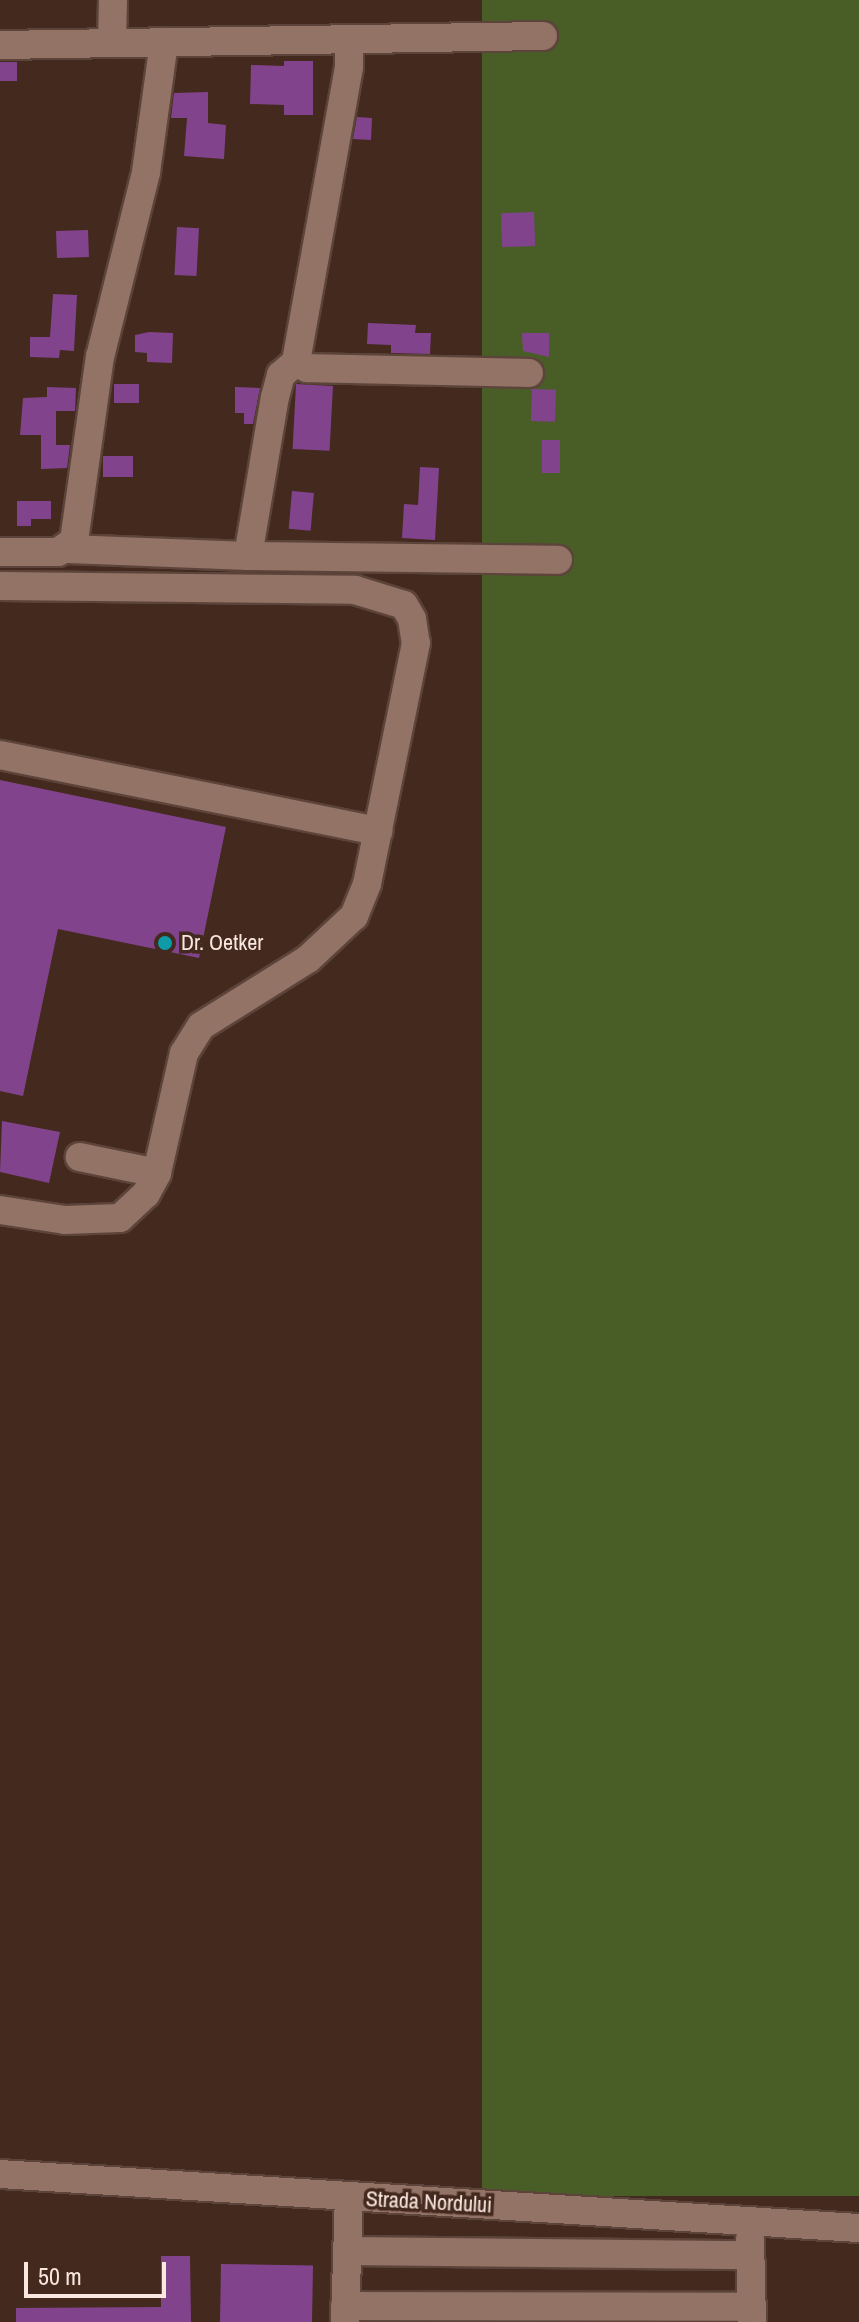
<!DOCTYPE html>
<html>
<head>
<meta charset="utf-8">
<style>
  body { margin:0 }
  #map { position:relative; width:859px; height:2322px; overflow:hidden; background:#44291e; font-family:"Archivo Narrow",sans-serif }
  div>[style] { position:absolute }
  .green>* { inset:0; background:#495e26; transform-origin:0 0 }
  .building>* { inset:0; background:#81448c; transform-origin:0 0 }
  .roads { filter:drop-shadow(2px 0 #5c443b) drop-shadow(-2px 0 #5c443b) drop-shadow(0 2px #5c443b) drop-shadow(0 -2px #5c443b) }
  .minor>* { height:28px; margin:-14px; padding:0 14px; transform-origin:14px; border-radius:14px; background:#937366 }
  .dots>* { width:22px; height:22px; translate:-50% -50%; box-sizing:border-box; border:4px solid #44291e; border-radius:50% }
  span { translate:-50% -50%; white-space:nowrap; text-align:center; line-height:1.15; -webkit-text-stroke:7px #44291e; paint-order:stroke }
  .poi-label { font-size:22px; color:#fae7e0 }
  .left { translate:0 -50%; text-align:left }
  .street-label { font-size:22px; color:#fae7e0 }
  .scale { position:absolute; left:24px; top:2262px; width:142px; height:36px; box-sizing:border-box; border:4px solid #fae7e0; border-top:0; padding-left:10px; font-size:24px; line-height:28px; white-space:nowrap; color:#fae7e0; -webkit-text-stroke:6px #44291e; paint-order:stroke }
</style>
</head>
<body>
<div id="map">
  <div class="green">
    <div style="left:482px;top:0;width:377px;height:2196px"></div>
  </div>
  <div class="building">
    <div style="clip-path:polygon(284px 61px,313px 61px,313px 115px,284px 115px,284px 105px,250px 104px,251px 65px,284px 66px)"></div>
    <div style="left:0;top:62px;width:17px;height:19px"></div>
    <div style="clip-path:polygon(208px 92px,208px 123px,226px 125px,224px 159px,184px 156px,187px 118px,171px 118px,174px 93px)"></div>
    <div style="clip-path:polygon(357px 117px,372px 118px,371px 140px,353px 139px)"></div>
    <div style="left:534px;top:212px;width:34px;height:33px;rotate:88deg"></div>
    <div style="left:177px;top:227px;width:22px;height:48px;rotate:3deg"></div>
    <div style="left:88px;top:230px;width:27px;height:32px;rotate:88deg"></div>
    <div style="clip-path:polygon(53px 294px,77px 295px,74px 351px,60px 350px,59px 358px,30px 357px,30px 337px,50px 337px)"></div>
    <div style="clip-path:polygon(368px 323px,416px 325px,415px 333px,431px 333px,430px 354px,391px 353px,391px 345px,367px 344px)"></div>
    <div style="clip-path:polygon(149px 332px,173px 333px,172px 363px,147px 362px,147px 353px,135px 352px,135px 335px)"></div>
    <div style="clip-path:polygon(522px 333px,549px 333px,549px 357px,523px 351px)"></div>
    <div style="left:139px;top:384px;width:19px;height:25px;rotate:90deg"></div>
    <div style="left:296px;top:384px;width:37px;height:65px;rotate:3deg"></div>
    <div style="clip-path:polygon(47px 387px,76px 388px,75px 411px,56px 411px,56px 445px,70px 445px,67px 468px,41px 469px,41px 435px,20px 435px,23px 398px,47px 397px)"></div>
    <div style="clip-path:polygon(235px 387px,260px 388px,253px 424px,244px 424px,244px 413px,235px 413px)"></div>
    <div style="left:532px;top:389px;width:24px;height:32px;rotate:2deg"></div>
    <div style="left:542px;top:440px;width:18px;height:33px"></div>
    <div style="left:103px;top:456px;width:30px;height:21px"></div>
    <div style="clip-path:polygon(420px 467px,439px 468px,435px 540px,402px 538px,404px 504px,418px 505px)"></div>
    <div style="left:292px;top:491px;width:22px;height:38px;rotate:5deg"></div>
    <div style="clip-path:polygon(17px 501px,51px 501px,51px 519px,31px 519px,31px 526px,17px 526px)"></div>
    <div style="clip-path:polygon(0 780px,226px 827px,199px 958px,58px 929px,23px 1096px,0 1091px)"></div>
    <div style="clip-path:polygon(2px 1121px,60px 1132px,49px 1183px,0 1172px)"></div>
    <div style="clip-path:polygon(161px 2256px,190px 2256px,191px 2322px,16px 2322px,16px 2308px,161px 2307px)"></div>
    <div style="left:221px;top:2264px;width:92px;height:58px;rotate:1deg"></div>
  </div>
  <div class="roads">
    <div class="minor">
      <div style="left:349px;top:40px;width:27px;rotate:90deg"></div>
      <div style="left:349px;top:67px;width:300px;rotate:100.2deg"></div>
      <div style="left:296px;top:362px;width:13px;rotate:29deg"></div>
      <div style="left:307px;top:368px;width:222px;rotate:1.3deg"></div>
      <div style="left:112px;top:43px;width:43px;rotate:-88.7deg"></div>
      <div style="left:0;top:45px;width:543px;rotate:-0.95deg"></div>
      <div style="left:68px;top:549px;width:180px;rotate:2.2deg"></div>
      <div style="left:248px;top:556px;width:161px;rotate:-80.4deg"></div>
      <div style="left:275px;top:397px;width:23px;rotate:-75deg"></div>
      <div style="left:281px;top:375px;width:20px;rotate:-41deg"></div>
      <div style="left:0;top:552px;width:58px"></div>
      <div style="left:58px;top:552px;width:19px;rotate:-35deg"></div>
      <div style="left:74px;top:541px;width:186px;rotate:-82deg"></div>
      <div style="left:100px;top:357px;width:191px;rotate:-76deg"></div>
      <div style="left:146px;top:172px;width:131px;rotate:-82.1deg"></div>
      <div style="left:248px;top:556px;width:310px;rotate:0.7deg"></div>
      <div style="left:0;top:586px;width:355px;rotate:0.6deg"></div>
      <div style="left:355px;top:590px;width:51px;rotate:17deg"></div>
      <div style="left:404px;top:605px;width:16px;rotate:60deg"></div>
      <div style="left:412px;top:619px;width:24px;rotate:81deg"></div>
      <div style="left:416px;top:643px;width:246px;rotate:101.5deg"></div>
      <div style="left:367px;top:884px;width:35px;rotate:112deg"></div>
      <div style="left:354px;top:916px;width:63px;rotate:136.9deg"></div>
      <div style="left:308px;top:959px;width:126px;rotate:147.9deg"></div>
      <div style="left:201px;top:1026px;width:32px;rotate:122deg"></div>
      <div style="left:184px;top:1053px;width:123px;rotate:102.7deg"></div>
      <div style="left:0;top:755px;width:386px;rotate:11.4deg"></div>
      <div style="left:0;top:1210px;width:66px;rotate:8.7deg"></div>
      <div style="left:65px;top:1220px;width:55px;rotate:-2.1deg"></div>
      <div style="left:120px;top:1218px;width:35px;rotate:-43deg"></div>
      <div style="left:146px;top:1194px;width:24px;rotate:-62deg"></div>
      <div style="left:157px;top:1173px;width:79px;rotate:-168.3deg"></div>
      <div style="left:0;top:2174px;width:861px;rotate:3.6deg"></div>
      <div style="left:750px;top:2239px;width:83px;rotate:88.6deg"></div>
      <div style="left:347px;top:2251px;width:403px;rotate:0.6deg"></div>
      <div style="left:345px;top:2306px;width:406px;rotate:0.1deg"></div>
      <div style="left:345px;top:2322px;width:124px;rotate:-88.2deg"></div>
    </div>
  </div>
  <div class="dots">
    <div style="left:165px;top:943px;background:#0f9aa8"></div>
  </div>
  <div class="poi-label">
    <span class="left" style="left:181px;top:943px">Dr. Oetker</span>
  </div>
  <div class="street-label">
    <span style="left:429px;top:2202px;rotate:3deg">Strada Nordului</span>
  </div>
  <div class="scale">50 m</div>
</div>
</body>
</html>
